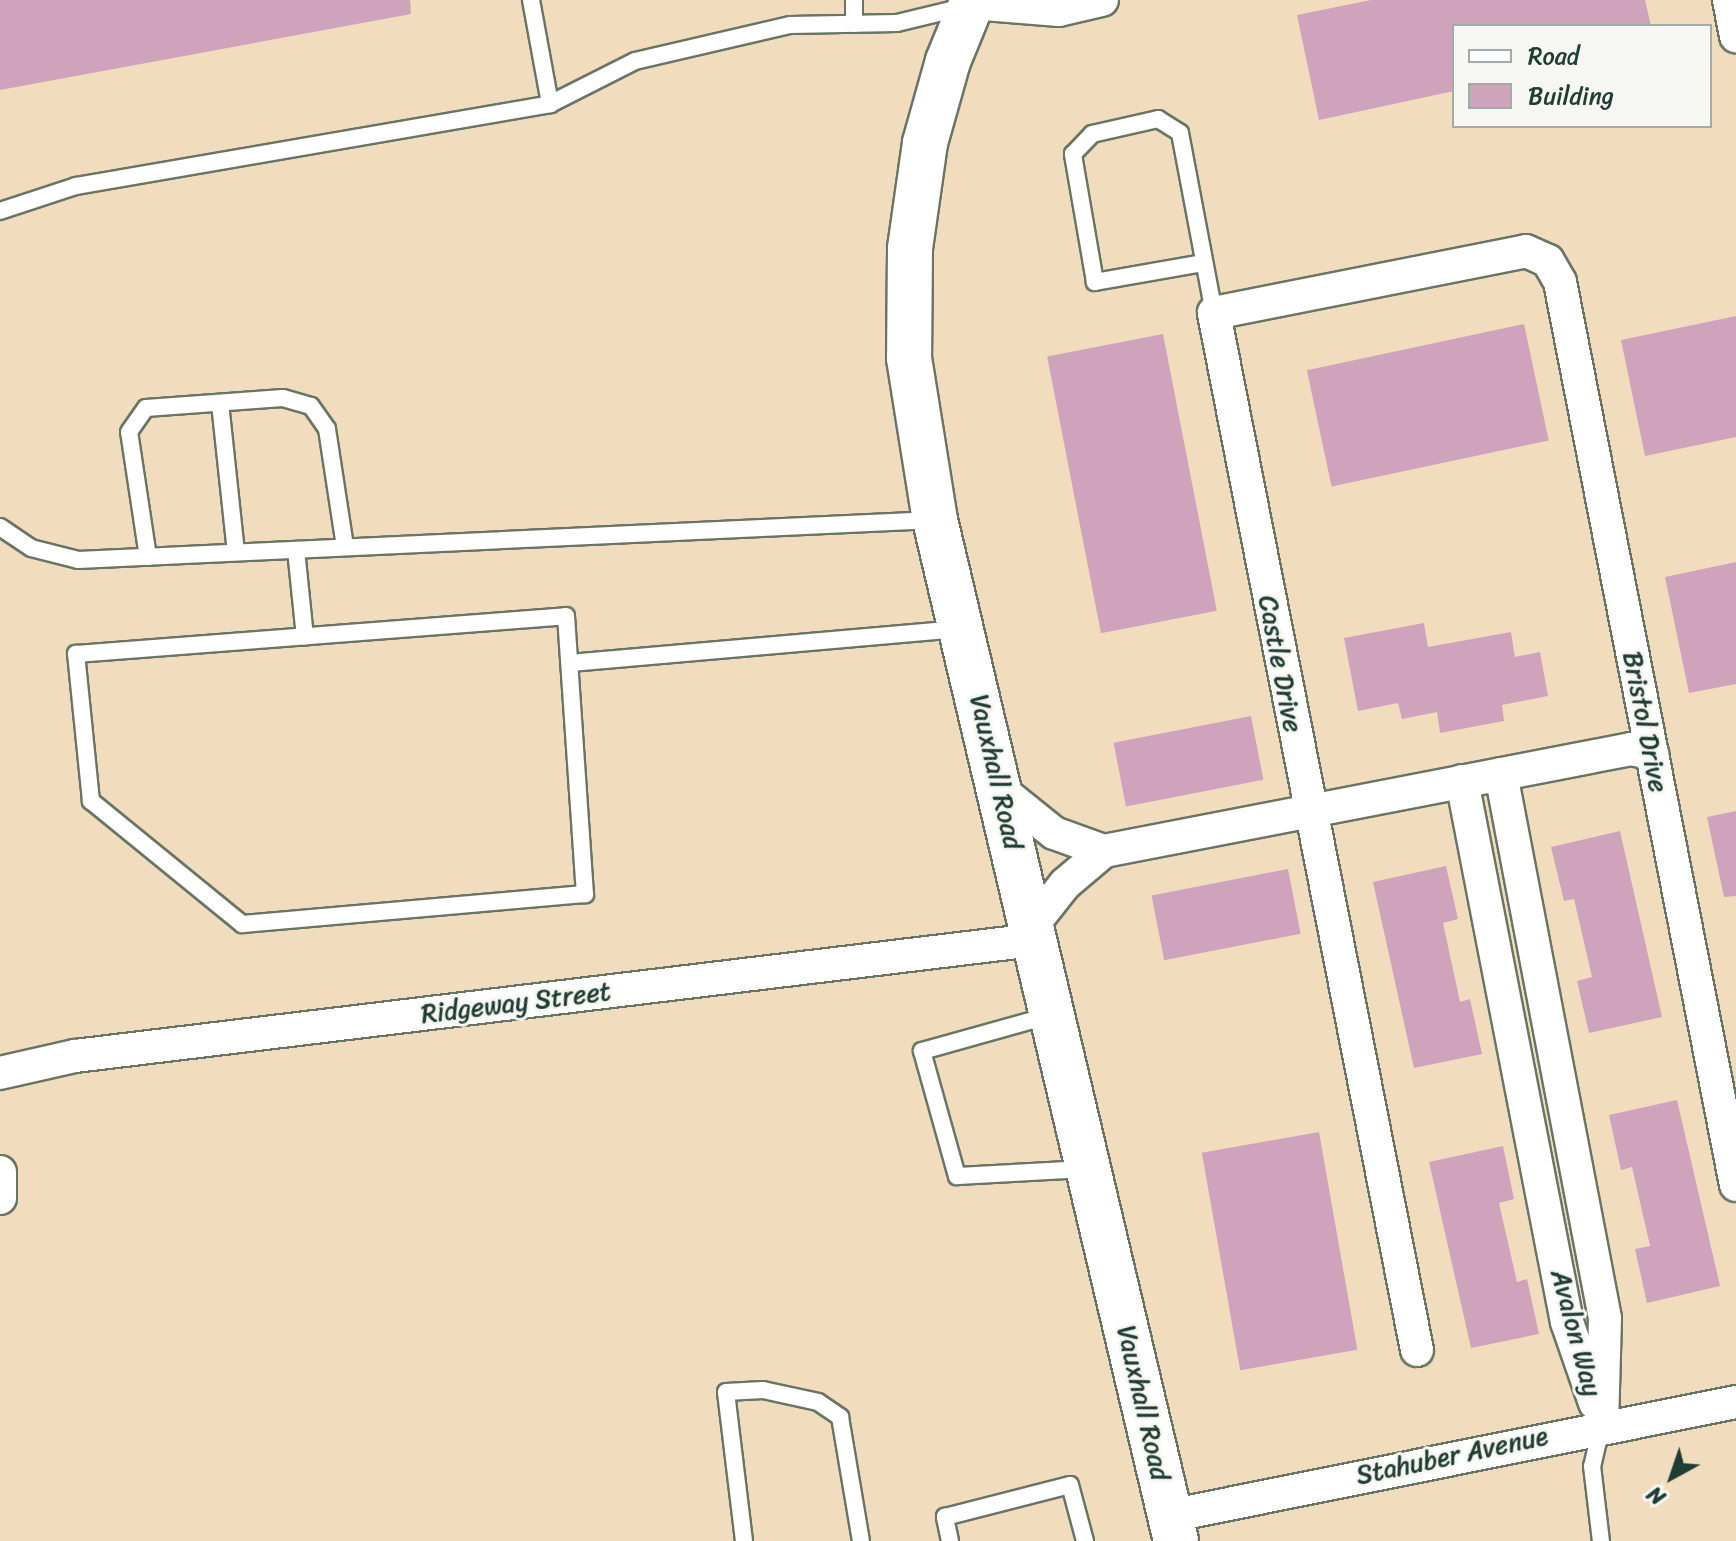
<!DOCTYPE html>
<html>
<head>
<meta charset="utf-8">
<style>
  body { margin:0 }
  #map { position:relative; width:1736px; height:1541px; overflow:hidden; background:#f1ddbd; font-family:Sriracha,sans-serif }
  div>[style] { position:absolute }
  .building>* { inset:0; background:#cfa3bc; transform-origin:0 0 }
  .roads { filter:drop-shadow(2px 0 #687564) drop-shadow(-2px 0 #687564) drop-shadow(0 2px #687564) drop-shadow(0 -2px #687564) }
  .lane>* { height:16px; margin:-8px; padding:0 8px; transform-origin:8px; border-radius:8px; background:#fff }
  .street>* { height:32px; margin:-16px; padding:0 16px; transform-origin:16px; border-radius:16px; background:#fff }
  .secondary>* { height:44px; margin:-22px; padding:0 22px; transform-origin:22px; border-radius:22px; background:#fff }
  span { translate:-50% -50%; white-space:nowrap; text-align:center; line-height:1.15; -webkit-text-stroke:6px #f6f6f2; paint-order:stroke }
  .street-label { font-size:26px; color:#1f3d34 }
  .legend { position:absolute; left:1452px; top:24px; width:260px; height:104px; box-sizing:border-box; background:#f6f6f2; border:2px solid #a0aca6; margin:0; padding:10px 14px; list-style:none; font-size:24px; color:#1f3d34 }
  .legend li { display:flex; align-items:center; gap:16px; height:40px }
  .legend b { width:40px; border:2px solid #a0aca6 }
  .north { position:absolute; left:1632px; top:1437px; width:80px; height:80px; -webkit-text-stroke:6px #f6f6f2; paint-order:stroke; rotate:220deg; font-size:22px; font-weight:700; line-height:32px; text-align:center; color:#1f3d34 }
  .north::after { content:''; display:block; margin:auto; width:28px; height:36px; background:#1f3d34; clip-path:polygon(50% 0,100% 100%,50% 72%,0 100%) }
</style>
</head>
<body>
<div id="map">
  <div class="building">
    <div style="clip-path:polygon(0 0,410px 0,411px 14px,0 90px)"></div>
    <div style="clip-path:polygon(1371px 0,1645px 0,1651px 26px,1454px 26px,1454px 91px,1319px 120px,1297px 15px)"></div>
    <div style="clip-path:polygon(1736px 316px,1736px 437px,1645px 456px,1621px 340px)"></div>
    <div style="left:1524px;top:324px;width:119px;height:222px;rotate:78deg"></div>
    <div style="left:1163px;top:334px;width:282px;height:118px;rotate:79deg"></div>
    <div style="clip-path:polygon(1736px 562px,1736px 684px,1689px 693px,1665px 577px)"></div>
    <div style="clip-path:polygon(1424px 623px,1428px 647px,1511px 632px,1515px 657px,1540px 652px,1548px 696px,1502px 705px,1504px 721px,1440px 733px,1437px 712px,1402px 719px,1398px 703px,1358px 711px,1344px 638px)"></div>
    <div style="left:1251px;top:716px;width:65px;height:140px;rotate:79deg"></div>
    <div style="clip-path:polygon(1736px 811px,1736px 896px,1724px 897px,1707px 817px)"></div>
    <div style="clip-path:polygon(1620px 831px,1662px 1017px,1589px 1033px,1577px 981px,1592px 977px,1574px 899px,1564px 901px,1551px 847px)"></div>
    <div style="clip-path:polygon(1446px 866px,1458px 919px,1443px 923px,1460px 1002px,1470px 999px,1482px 1054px,1414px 1068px,1373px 882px)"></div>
    <div style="left:1288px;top:869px;width:66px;height:139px;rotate:79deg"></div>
    <div style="clip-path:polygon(1677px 1100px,1720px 1286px,1647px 1303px,1635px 1249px,1650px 1246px,1632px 1167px,1621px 1170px,1609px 1115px)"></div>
    <div style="left:1319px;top:1132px;width:221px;height:119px;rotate:80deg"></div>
    <div style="clip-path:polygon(1503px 1146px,1514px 1199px,1499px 1203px,1517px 1282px,1527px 1279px,1539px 1334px,1471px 1348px,1429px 1162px)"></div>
  </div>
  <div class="roads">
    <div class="lane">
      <div style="left:531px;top:0;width:106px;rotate:79.6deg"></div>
      <div style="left:854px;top:0;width:24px;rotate:90deg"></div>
      <div style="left:0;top:211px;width:80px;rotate:-18.2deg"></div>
      <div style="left:76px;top:186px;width:481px;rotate:-9.8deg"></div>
      <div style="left:550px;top:104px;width:95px;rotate:-26.8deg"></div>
      <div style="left:635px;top:61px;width:159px;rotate:-13.1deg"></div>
      <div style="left:790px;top:25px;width:107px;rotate:-1.1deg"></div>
      <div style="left:897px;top:23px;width:68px;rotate:-13.6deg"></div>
      <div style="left:1203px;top:263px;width:110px;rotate:170deg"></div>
      <div style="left:1095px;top:282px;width:130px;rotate:-99.8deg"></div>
      <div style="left:1073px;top:154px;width:28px;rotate:-46deg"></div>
      <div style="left:1092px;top:134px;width:68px;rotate:-12.8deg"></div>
      <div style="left:1158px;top:119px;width:26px;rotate:32deg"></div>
      <div style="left:1180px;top:133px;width:183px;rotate:79.3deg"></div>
      <div style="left:220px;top:403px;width:150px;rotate:83.9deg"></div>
      <div style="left:0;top:527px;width:37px;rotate:34deg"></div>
      <div style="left:31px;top:548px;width:49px;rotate:14.3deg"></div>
      <div style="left:78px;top:560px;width:857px;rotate:-2.68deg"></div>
      <div style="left:296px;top:550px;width:87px;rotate:84.1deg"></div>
      <div style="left:148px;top:557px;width:126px;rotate:-98.6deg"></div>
      <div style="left:129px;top:432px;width:29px;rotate:-55deg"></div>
      <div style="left:146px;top:408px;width:137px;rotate:-4.2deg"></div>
      <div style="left:283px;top:398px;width:29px;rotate:16deg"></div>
      <div style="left:311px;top:406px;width:28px;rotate:55deg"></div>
      <div style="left:327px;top:429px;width:119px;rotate:81.3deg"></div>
      <div style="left:566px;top:616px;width:279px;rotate:86.1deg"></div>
      <div style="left:585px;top:894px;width:344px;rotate:175deg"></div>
      <div style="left:242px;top:924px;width:195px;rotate:-140.8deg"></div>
      <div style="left:91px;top:801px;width:148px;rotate:-95.8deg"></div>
      <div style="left:76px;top:654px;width:491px;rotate:-4.4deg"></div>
      <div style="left:570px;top:663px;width:390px;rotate:-5deg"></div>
      <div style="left:1051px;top:1015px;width:134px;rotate:164.4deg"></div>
      <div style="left:922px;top:1051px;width:130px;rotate:74.4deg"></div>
      <div style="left:957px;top:1176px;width:129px;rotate:-3.1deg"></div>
      <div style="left:1601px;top:1428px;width:39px;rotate:103deg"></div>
      <div style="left:1592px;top:1466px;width:76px;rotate:83.2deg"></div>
      <div style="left:744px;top:1541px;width:150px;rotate:-96.9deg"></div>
      <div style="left:726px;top:1392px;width:37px;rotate:-3deg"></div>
      <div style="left:763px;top:1390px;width:56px;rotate:12.3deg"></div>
      <div style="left:818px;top:1402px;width:27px;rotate:34deg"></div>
      <div style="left:840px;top:1417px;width:126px;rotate:80.4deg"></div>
      <div style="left:950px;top:1541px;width:25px;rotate:-102deg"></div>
      <div style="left:945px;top:1517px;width:129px;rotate:-14.4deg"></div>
      <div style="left:1070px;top:1485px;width:58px;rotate:75deg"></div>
    </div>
    <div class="street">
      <div style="left:1729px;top:0;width:37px;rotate:79deg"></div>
      <div style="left:972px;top:3px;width:87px;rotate:4.6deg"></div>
      <div style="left:1059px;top:10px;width:44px;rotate:-13.1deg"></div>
      <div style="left:1501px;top:774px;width:554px;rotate:79.18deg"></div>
      <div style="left:1605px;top:1318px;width:107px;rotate:91.6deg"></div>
      <div style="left:1462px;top:781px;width:551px;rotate:79.02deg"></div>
      <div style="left:1567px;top:1322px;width:86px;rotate:70.9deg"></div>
      <div style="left:1003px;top:792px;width:65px;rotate:38.8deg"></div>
      <div style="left:1054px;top:833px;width:53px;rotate:19.8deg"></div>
      <div style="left:1031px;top:927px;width:55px;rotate:-51.7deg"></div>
      <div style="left:1065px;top:884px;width:51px;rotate:-40.2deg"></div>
      <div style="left:1104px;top:851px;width:537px;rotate:-10.95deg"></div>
      <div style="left:1631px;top:749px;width:22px;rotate:13deg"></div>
      <div style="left:0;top:1073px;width:77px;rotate:-12.8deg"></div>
      <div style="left:75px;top:1056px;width:966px;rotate:-6.9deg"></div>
      <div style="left:0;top:1172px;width:26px;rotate:90deg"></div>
      <div style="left:1417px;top:1350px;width:1057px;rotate:-101.08deg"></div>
      <div style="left:1214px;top:313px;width:318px;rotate:-11.2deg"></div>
      <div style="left:1526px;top:251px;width:24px;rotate:24deg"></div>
      <div style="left:1548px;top:261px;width:24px;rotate:60deg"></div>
      <div style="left:1560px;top:282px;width:920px;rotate:78.97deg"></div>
      <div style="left:1169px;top:1516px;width:578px;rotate:-11.37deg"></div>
    </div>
    <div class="secondary">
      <div style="left:973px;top:0;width:66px;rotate:112.3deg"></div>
      <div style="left:948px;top:61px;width:85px;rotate:105.7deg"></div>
      <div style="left:925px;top:143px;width:107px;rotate:98.1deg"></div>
      <div style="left:910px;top:249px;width:109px;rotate:90.5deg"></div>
      <div style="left:909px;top:358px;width:164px;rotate:80.9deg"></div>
      <div style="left:935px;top:520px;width:1049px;rotate:76.72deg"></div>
    </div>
  </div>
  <div class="street-label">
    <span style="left:1280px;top:664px;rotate:79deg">Castle Drive</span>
    <span style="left:1645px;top:722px;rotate:79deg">Bristol Drive</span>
    <span style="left:996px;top:772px;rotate:77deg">Vauxhall Road</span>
    <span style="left:516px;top:1003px;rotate:-7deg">Ridgeway Street</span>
    <span style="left:1576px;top:1333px;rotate:75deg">Avalon Way</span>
    <span style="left:1143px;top:1403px;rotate:77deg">Vauxhall Road</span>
    <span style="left:1452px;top:1456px;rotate:-12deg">Stahuber Avenue</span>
  </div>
  <ul class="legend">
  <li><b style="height:10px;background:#fff"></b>Road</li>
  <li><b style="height:22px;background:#cfa3bc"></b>Building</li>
  </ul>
  <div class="north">N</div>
</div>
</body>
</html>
